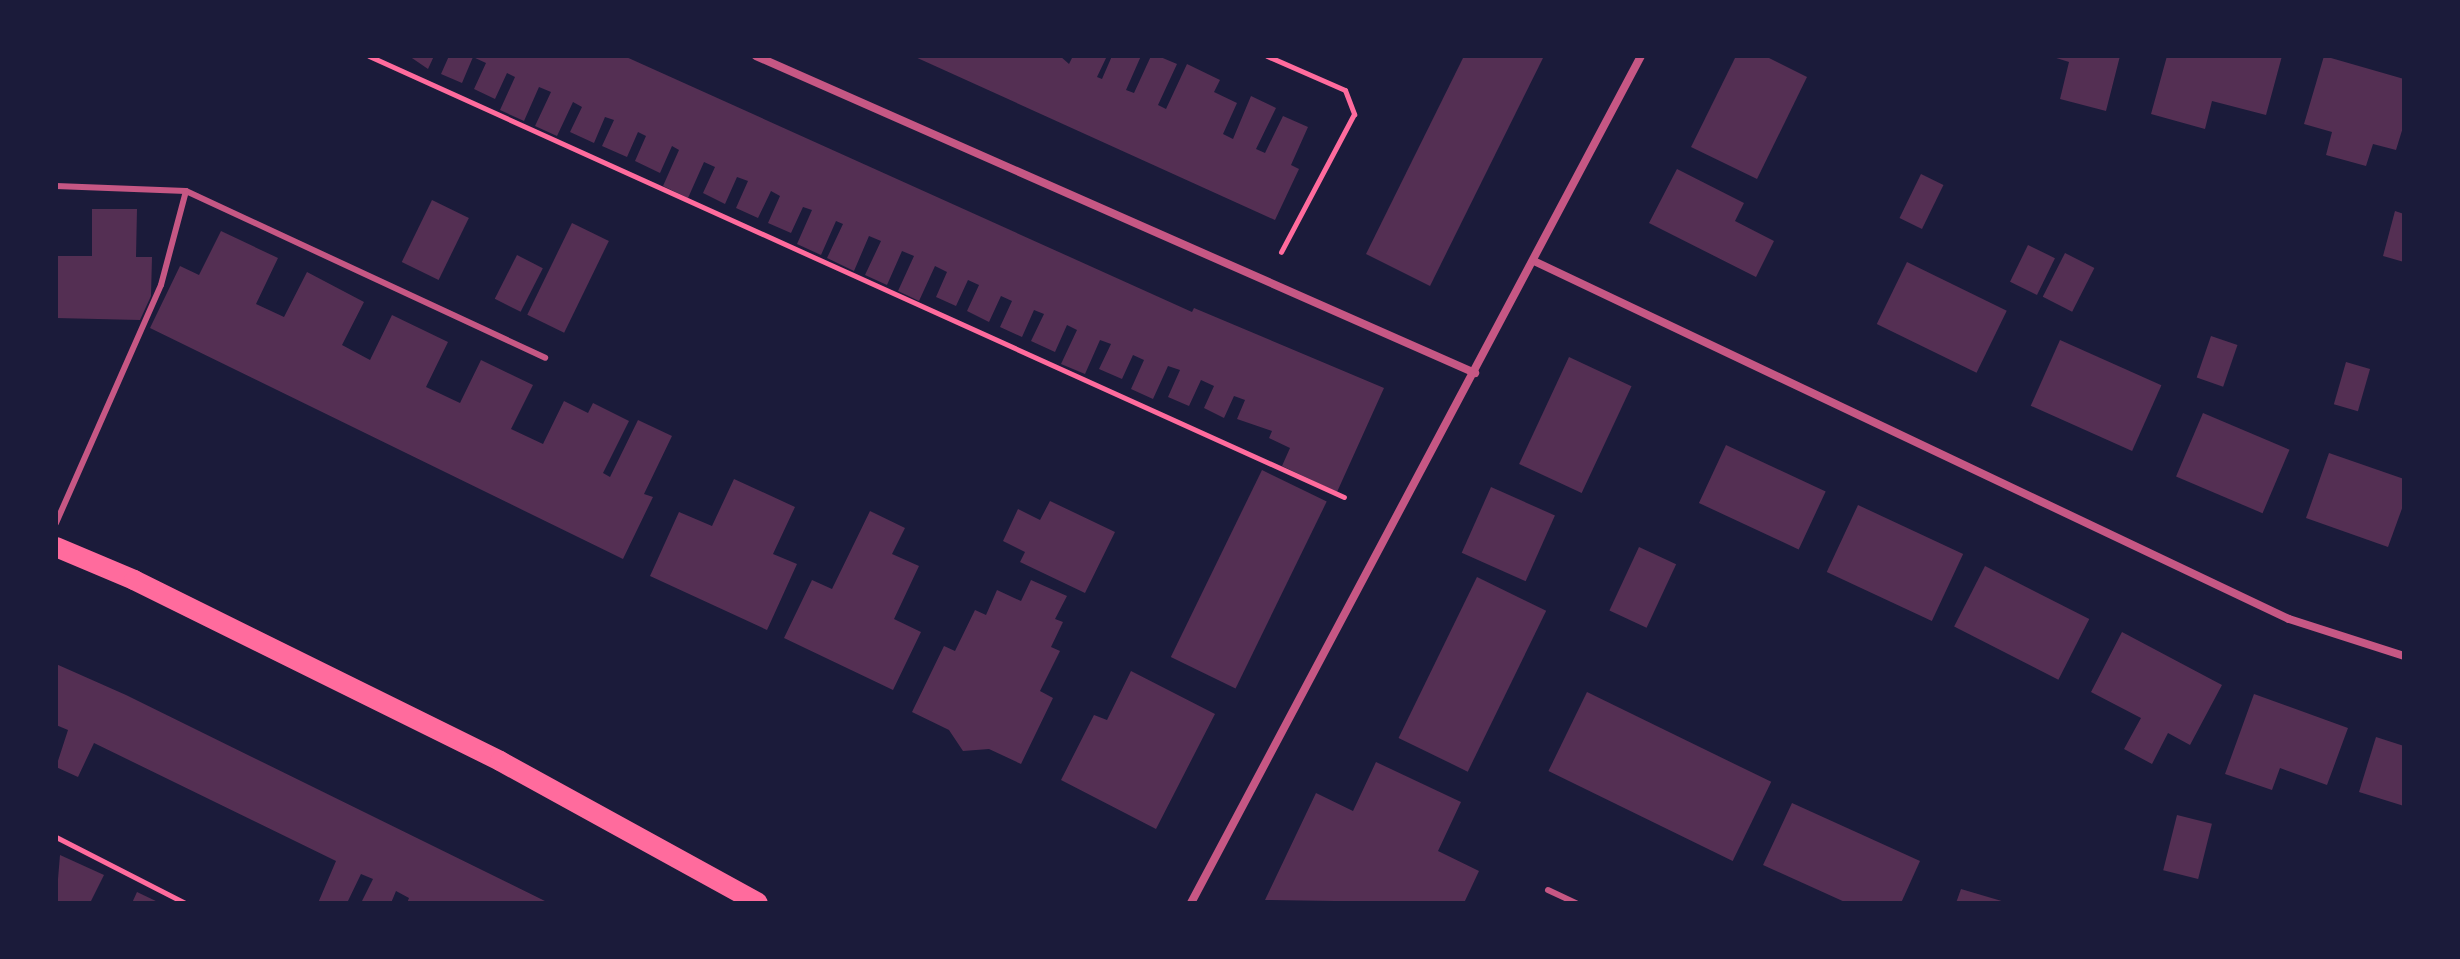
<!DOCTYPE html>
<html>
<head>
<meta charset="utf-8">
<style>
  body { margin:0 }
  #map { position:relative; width:2460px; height:959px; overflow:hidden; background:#1b1b3a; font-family:Signika,sans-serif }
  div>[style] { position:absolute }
  .building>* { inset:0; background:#542f53; transform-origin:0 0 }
  .path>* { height:5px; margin:-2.5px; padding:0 2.5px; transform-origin:2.5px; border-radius:2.5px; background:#ff6b9d }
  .service>* { height:6px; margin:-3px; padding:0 3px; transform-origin:3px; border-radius:3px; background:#c65784 }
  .minor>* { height:8px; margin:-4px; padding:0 4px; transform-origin:4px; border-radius:4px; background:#c65784 }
  .primary>* { height:20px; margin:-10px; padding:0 10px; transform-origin:10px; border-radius:10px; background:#ff6b9d }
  span { translate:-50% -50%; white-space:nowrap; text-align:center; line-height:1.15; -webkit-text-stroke:7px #1b1b3a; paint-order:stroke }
  .frame { position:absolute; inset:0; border:58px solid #1b1b3a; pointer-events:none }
</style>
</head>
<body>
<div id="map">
  <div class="building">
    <div style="clip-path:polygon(409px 56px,434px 56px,428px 69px)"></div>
    <div style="clip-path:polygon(449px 56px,624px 56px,1192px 312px,1194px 308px,1384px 388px,1337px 492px,1282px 466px,1290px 448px,1269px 438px,1272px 431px,1237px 419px,1245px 400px,1234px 396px,1224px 418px,1204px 408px,1214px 386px,1201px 380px,1189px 406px,1168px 397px,1180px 370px,1168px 366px,1153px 399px,1131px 389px,1144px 360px,1133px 355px,1122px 379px,1099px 369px,1111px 344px,1100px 340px,1085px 374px,1061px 364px,1077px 330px,1067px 325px,1055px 352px,1031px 341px,1044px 314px,1034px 310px,1022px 337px,1000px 327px,1012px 301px,1001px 296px,989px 322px,967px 311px,979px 285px,968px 280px,956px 306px,936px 297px,947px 272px,935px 266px,919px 301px,898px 291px,914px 256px,902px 251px,887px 285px,865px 275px,881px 241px,869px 236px,854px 271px,827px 258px,843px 224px,836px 221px,821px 255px,797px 244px,812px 210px,803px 207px,791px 233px,768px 223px,780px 196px,771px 191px,758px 218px,736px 208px,748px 181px,737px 177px,725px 204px,703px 193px,715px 167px,704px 162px,688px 198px,663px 186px,679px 150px,672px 146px,660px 173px,635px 161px,646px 136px,638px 132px,627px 157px,602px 146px,614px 120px,605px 117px,594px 143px,570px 132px,582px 107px,573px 102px,557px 136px,535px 126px,551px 92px,539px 87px,524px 121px,500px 110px,515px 77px,507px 73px,495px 99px,474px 89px,486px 63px,473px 57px,462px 83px,441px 74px)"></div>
    <div style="clip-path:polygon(913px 56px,1060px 56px,1069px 64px,1073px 56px,1107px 56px,1097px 77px,1102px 79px,1112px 56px,1141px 56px,1126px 90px,1134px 93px,1151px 56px,1158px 56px,1177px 64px,1158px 105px,1166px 109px,1187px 64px,1220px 80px,1214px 92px,1237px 103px,1223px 134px,1233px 139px,1251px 96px,1276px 108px,1256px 149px,1265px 153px,1283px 116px,1308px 127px,1291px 165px,1299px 169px,1275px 220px)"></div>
    <div style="clip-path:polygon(1464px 56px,1544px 56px,1430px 286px,1366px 254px)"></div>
    <div style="clip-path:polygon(1736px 56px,1765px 56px,1807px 77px,1757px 179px,1691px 147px)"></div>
    <div style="clip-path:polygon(2050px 56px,2120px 56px,2106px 111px,2060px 99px,2069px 62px)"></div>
    <div style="clip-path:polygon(2167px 56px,2282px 56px,2266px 115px,2212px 101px,2205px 129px,2151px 114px)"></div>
    <div style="clip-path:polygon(2324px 56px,2404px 79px,2404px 124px,2396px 150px,2373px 144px,2366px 166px,2326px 155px,2332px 132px,2304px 124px)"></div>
    <div style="clip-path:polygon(1677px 169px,1744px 203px,1735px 221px,1774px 241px,1756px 277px,1649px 223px)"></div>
    <div style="left:1921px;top:174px;width:25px;height:49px;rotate:26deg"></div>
    <div style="left:432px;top:200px;width:41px;height:69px;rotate:26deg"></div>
    <div style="clip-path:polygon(92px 209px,137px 209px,136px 257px,152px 257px,151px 296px,140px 320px,56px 318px,56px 256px,92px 256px)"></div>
    <div style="clip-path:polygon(2395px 211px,2404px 214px,2404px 262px,2383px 256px)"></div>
    <div style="left:572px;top:223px;width:41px;height:102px;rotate:26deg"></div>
    <div style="clip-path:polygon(221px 231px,278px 258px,256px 304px,284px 317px,307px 272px,364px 302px,342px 345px,370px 360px,392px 315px,448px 342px,426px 387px,460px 403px,481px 360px,533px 385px,511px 429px,543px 444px,564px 401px,588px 413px,593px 403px,629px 421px,603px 473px,610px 477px,638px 420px,672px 436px,644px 494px,653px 497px,623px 559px,150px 328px,180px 266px,199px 275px)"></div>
    <div style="left:2028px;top:245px;width:30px;height:41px;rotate:26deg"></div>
    <div style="left:2065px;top:253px;width:33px;height:49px;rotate:27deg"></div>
    <div style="left:517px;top:255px;width:29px;height:49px;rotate:27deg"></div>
    <div style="left:1907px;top:262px;width:111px;height:69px;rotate:26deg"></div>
    <div style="left:2211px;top:336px;width:28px;height:44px;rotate:19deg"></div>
    <div style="left:2060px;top:340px;width:111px;height:72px;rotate:24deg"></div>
    <div style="left:1569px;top:357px;width:69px;height:118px;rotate:25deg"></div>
    <div style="left:2346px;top:362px;width:25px;height:44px;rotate:16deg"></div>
    <div style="left:2203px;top:413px;width:94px;height:69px;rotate:23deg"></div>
    <div style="left:1726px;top:445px;width:110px;height:64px;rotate:25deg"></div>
    <div style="clip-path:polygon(2329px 453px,2404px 479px,2404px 503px,2388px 547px,2306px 518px)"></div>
    <div style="left:1262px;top:470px;width:72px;height:208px;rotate:26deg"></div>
    <div style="clip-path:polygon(734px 479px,795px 507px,773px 554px,797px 564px,767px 630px,650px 576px,679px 512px,712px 526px)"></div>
    <div style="left:1491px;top:487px;width:70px;height:72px;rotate:24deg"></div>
    <div style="clip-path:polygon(1050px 501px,1115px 532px,1085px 593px,1020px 562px,1025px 552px,1003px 541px,1018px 509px,1040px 520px)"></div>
    <div style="left:1858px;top:505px;width:116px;height:74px;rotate:25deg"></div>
    <div style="clip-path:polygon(870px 511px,905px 528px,892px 554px,919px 566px,894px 619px,921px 632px,893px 690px,784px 638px,812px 580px,832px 589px)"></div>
    <div style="left:1639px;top:547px;width:41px;height:70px;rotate:25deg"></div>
    <div style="left:1985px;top:566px;width:117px;height:68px;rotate:27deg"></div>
    <div style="left:1477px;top:577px;width:77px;height:179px;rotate:26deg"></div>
    <div style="clip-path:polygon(1031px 580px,1067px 596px,1055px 619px,1063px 622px,1051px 647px,1060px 651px,1040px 691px,1053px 698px,1021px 764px,989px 749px,963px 751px,949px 730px,912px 712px,944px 646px,955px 651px,975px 610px,986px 615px,997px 590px,1021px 601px)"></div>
    <div style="clip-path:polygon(2122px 632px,2222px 685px,2190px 745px,2168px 733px,2152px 764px,2124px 749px,2141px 718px,2091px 692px)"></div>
    <div style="clip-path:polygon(56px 664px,126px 695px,549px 903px,407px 903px,409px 898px,396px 891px,391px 903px,361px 903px,373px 879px,361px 874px,347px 903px,318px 903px,336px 861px,94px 743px,78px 777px,56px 767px,68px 730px,56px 725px)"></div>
    <div style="clip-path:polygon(1131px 671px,1215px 714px,1156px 829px,1061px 780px,1094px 715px,1107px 720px)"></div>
    <div style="left:1587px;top:692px;width:205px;height:88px;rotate:26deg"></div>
    <div style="clip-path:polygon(2254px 694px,2348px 728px,2327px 785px,2280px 768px,2272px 790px,2225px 774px)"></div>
    <div style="clip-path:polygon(2376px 737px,2404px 746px,2404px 806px,2359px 792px)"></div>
    <div style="clip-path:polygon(1376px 762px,1461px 802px,1438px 851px,1479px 871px,1464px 903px,1265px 900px,1316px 793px,1353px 811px)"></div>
    <div style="clip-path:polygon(1792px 803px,1920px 861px,1901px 903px,1847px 903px,1763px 865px)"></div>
    <div style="left:2177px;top:815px;width:36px;height:57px;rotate:14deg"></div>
    <div style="clip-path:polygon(60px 855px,104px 875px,90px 903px,56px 903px)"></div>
    <div style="clip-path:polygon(1961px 889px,2005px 902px,2005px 903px,1956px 903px)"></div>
    <div style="clip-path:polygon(137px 892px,160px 903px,132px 903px)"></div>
  </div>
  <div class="path">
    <div style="left:369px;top:56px;width:1070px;rotate:24.34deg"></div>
    <div style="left:1267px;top:56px;width:85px;rotate:23.6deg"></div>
    <div style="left:1345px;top:90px;width:26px;rotate:69deg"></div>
    <div style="left:1354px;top:114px;width:156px;rotate:117.9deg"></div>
    <div style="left:56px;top:837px;width:145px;rotate:27.1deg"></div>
  </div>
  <div class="service">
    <div style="left:56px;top:186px;width:130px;rotate:2.2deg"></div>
    <div style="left:186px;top:191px;width:396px;rotate:24.9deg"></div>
    <div style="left:56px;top:523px;width:260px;rotate:-66.2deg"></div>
    <div style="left:161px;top:285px;width:97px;rotate:-75.1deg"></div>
    <div style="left:1548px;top:890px;width:31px;rotate:25deg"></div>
  </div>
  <div class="minor">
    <div style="left:756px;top:56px;width:786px;rotate:23.79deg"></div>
    <div style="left:1536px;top:262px;width:833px;rotate:25.37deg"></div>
    <div style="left:2289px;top:619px;width:121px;rotate:17.8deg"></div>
    <div style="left:1191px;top:903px;width:959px;rotate:-62.02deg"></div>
  </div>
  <div class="primary">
    <div style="left:56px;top:547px;width:85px;rotate:22.9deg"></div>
    <div style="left:134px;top:580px;width:408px;rotate:26.3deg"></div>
    <div style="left:500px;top:761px;width:294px;rotate:28.8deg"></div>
  </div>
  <div class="frame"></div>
</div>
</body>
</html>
